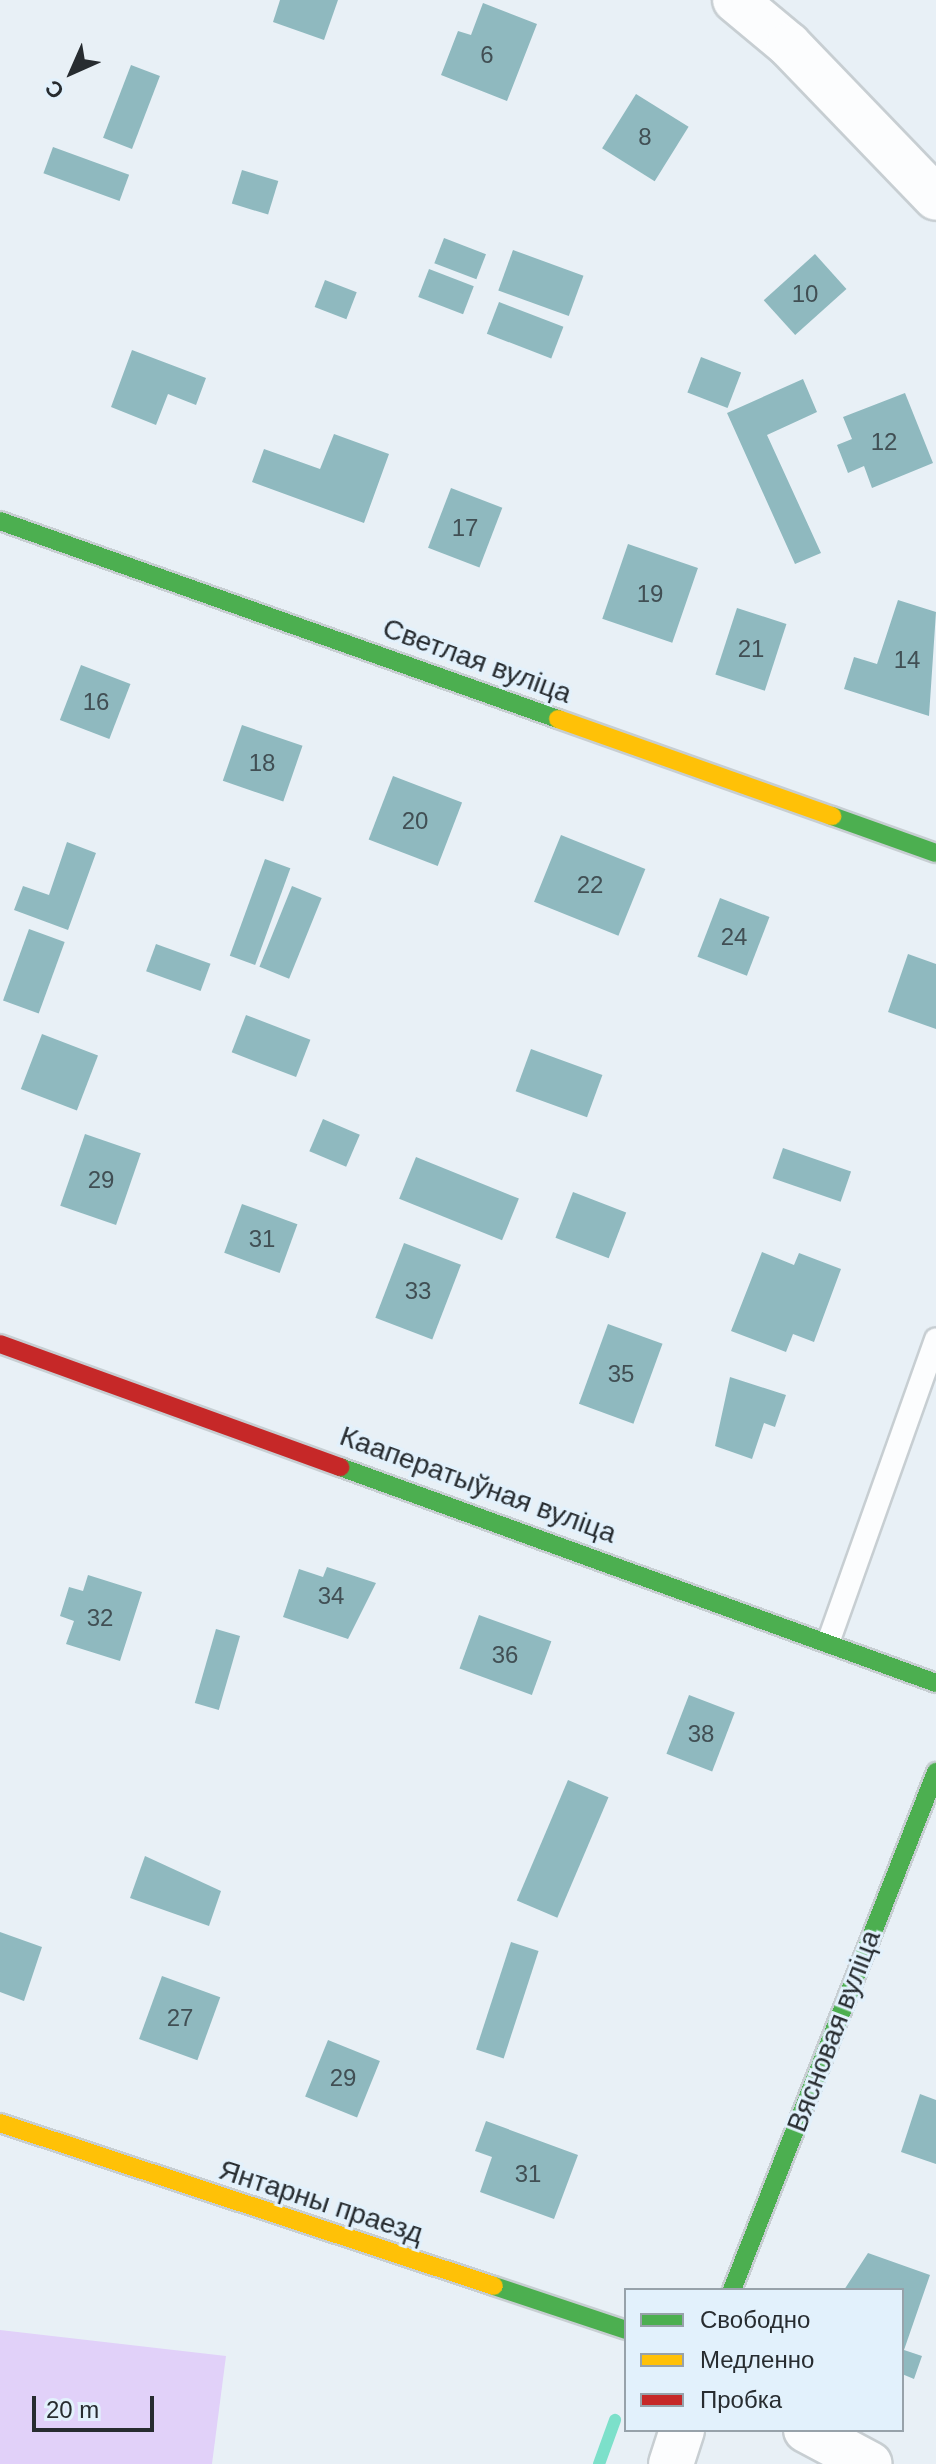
<!DOCTYPE html>
<html>
<head>
<meta charset="utf-8">
<style>
  body { margin:0 }
  #map { position:relative; width:936px; height:2464px; overflow:hidden; background:#e8f0f6; font-family:Helvetica,sans-serif }
  div>[style] { position:absolute }
  .green>* { inset:0; background:#e1d1f9 }
  .stream>* { height:12px; margin:-6px; padding:0 6px; transform-origin:6px; border-radius:6px; background:#7ce0ca }
  .building>* { inset:0; background:#8fb9bf; transform-origin:0 0 }
  .roads { filter:drop-shadow(2px 0 #c7ced2) drop-shadow(-2px 0 #c7ced2) drop-shadow(0 2px #c7ced2) drop-shadow(0 -2px #c7ced2) }
  .lane>* { height:22px; margin:-11px; padding:0 11px; transform-origin:11px; border-radius:11px; background:#fcfdfe }
  .street>* { height:44px; margin:-22px; padding:0 22px; transform-origin:22px; border-radius:22px; background:#fcfdfe }
  .fast>* { height:18px; margin:-9px; padding:0 9px; transform-origin:9px; border-radius:9px; background:#4caf50 }
  .slow>* { height:18px; margin:-9px; padding:0 9px; transform-origin:9px; border-radius:9px; background:#ffc107 }
  .jam>* { height:18px; margin:-9px; padding:0 9px; transform-origin:9px; border-radius:9px; background:#c62828 }
  span { translate:-50% -50%; white-space:nowrap; text-align:center; line-height:1.15; -webkit-text-stroke:6px #e2f1fc; paint-order:stroke }
  .number-label { font-size:24px; color:#414f54 }
  .number-label span { -webkit-text-stroke-width:0 }
  .street-label { font-size:28px; color:#272c30 }
  .legend { position:absolute; left:624px; top:2288px; width:280px; height:144px; box-sizing:border-box; background:#e2f1fc; border:2px solid #97a2aa; margin:0; padding:10px 14px; list-style:none; font-size:24px; color:#272c30 }
  .legend li { display:flex; align-items:center; gap:16px; height:40px }
  .legend b { width:40px; border:2px solid #97a2aa }
  .north { position:absolute; left:32px; top:32px; width:80px; height:80px; -webkit-text-stroke:6px #e2f1fc; paint-order:stroke; rotate:225deg; font-size:22px; font-weight:700; line-height:32px; text-align:center; color:#272c30 }
  .north::after { content:''; display:block; margin:auto; width:28px; height:36px; background:#272c30; clip-path:polygon(50% 0,100% 100%,50% 72%,0 100%) }
  .scale { position:absolute; left:32px; top:2396px; width:122px; height:36px; box-sizing:border-box; border:4px solid #272c30; border-top:0; padding-left:10px; font-size:24px; line-height:28px; white-space:nowrap; color:#272c30; -webkit-text-stroke:6px #e2f1fc; paint-order:stroke }
</style>
</head>
<body>
<div id="map">
  <div class="green">
    <div style="clip-path:polygon(0 2330px,226px 2356px,212px 2464px,0 2464px)"></div>
  </div>
  <div class="stream">
    <div style="left:599px;top:2464px;width:47px;rotate:-70deg"></div>
  </div>
  <div class="building">
    <div style="clip-path:polygon(280px 0,338px 0,324px 40px,273px 22px)"></div>
    <div style="clip-path:polygon(483px 3px,537px 24px,507px 101px,441px 75px,458px 31px,471px 35px)"></div>
    <div style="left:131px;top:65px;width:31px;height:78px;rotate:21deg"></div>
    <div style="left:636px;top:94px;width:62px;height:64px;rotate:32deg"></div>
    <div style="left:53px;top:147px;width:81px;height:28px;rotate:20deg"></div>
    <div style="left:242px;top:170px;width:38px;height:35px;rotate:17deg"></div>
    <div style="left:444px;top:238px;width:45px;height:27px;rotate:21deg"></div>
    <div style="left:513px;top:250px;width:75px;height:43px;rotate:20deg"></div>
    <div style="left:815px;top:254px;width:47px;height:69px;rotate:48deg"></div>
    <div style="left:429px;top:269px;width:48px;height:30px;rotate:21deg"></div>
    <div style="left:325px;top:280px;width:34px;height:29px;rotate:21deg"></div>
    <div style="left:499px;top:302px;width:69px;height:34px;rotate:21deg"></div>
    <div style="clip-path:polygon(132px 350px,206px 378px,196px 405px,168px 394px,156px 425px,111px 407px)"></div>
    <div style="left:701px;top:357px;width:43px;height:38px;rotate:21deg"></div>
    <div style="clip-path:polygon(803px 379px,817px 412px,767px 435px,821px 553px,795px 564px,727px 413px)"></div>
    <div style="clip-path:polygon(905px 393px,933px 463px,872px 488px,864px 466px,848px 473px,837px 445px,852px 439px,843px 417px)"></div>
    <div style="clip-path:polygon(334px 434px,389px 454px,364px 523px,252px 482px,264px 449px,320px 469px)"></div>
    <div style="left:451px;top:488px;width:55px;height:64px;rotate:21deg"></div>
    <div style="left:628px;top:544px;width:74px;height:79px;rotate:19deg"></div>
    <div style="clip-path:polygon(898px 600px,936px 612px,929px 716px,844px 689px,854px 657px,877px 664px)"></div>
    <div style="left:737px;top:608px;width:52px;height:70px;rotate:18deg"></div>
    <div style="left:81px;top:665px;width:53px;height:59px;rotate:21deg"></div>
    <div style="left:242px;top:725px;width:64px;height:59px;rotate:19deg"></div>
    <div style="left:393px;top:776px;width:74px;height:68px;rotate:21deg"></div>
    <div style="left:561px;top:835px;width:91px;height:72px;rotate:22deg"></div>
    <div style="clip-path:polygon(67px 842px,96px 853px,68px 930px,14px 910px,23px 886px,49px 895px)"></div>
    <div style="left:265px;top:859px;width:27px;height:103px;rotate:20deg"></div>
    <div style="left:292px;top:886px;width:32px;height:87px;rotate:22deg"></div>
    <div style="left:720px;top:898px;width:53px;height:63px;rotate:21deg"></div>
    <div style="left:29px;top:929px;width:38px;height:76px;rotate:20deg"></div>
    <div style="left:156px;top:944px;width:58px;height:29px;rotate:20deg"></div>
    <div style="clip-path:polygon(908px 954px,936px 964px,936px 1029px,888px 1012px)"></div>
    <div style="left:246px;top:1015px;width:69px;height:40px;rotate:21deg"></div>
    <div style="left:42px;top:1034px;width:60px;height:59px;rotate:21deg"></div>
    <div style="left:531px;top:1049px;width:76px;height:45px;rotate:20deg"></div>
    <div style="left:323px;top:1119px;width:40px;height:35px;rotate:23deg"></div>
    <div style="left:85px;top:1134px;width:59px;height:76px;rotate:19deg"></div>
    <div style="left:783px;top:1148px;width:72px;height:32px;rotate:19deg"></div>
    <div style="left:416px;top:1157px;width:111px;height:45px;rotate:22deg"></div>
    <div style="left:573px;top:1192px;width:57px;height:49px;rotate:21deg"></div>
    <div style="left:242px;top:1204px;width:59px;height:52px;rotate:20deg"></div>
    <div style="left:404px;top:1243px;width:61px;height:80px;rotate:21deg"></div>
    <div style="clip-path:polygon(762px 1252px,794px 1265px,799px 1253px,841px 1269px,814px 1342px,793px 1334px,786px 1352px,731px 1331px)"></div>
    <div style="left:608px;top:1324px;width:58px;height:85px;rotate:20deg"></div>
    <div style="clip-path:polygon(730px 1377px,786px 1395px,775px 1427px,764px 1423px,752px 1459px,715px 1446px)"></div>
    <div style="clip-path:polygon(327px 1567px,376px 1583px,348px 1639px,283px 1617px,299px 1569px,323px 1577px)"></div>
    <div style="clip-path:polygon(88px 1575px,142px 1592px,120px 1661px,66px 1644px,74px 1621px,60px 1616px,69px 1587px,83px 1591px)"></div>
    <div style="left:479px;top:1615px;width:77px;height:57px;rotate:20deg"></div>
    <div style="left:216px;top:1629px;width:25px;height:77px;rotate:16deg"></div>
    <div style="left:689px;top:1695px;width:49px;height:63px;rotate:21deg"></div>
    <div style="left:568px;top:1780px;width:44px;height:131px;rotate:23deg"></div>
    <div style="clip-path:polygon(145px 1856px,221px 1891px,209px 1926px,130px 1898px)"></div>
    <div style="clip-path:polygon(0 1932px,42px 1947px,24px 2001px,0 1992px)"></div>
    <div style="left:511px;top:1942px;width:29px;height:113px;rotate:18deg"></div>
    <div style="left:162px;top:1976px;width:62px;height:67px;rotate:20deg"></div>
    <div style="left:328px;top:2040px;width:56px;height:61px;rotate:22deg"></div>
    <div style="clip-path:polygon(920px 2094px,936px 2100px,936px 2164px,901px 2152px)"></div>
    <div style="clip-path:polygon(486px 2121px,578px 2155px,554px 2219px,480px 2192px,492px 2157px,475px 2151px)"></div>
    <div style="clip-path:polygon(868px 2253px,930px 2275px,904px 2350px,922px 2356px,914px 2379px,902px 2374px,902px 2290px,844px 2290px)"></div>
  </div>
  <div class="roads">
    <div class="lane">
      <div style="left:829px;top:1640px;width:319px;rotate:-70.4deg"></div>
    </div>
    <div class="street">
      <div style="left:735px;top:0;width:70px;rotate:39.8deg"></div>
      <div style="left:789px;top:45px;width:212px;rotate:46.1deg"></div>
      <div style="left:806px;top:2430px;width:72px;rotate:28deg"></div>
      <div style="left:671px;top:2464px;width:36px;rotate:-72deg"></div>
    </div>
    <div class="fast">
      <div style="left:0;top:521px;width:592px;rotate:19.54deg"></div>
      <div style="left:832px;top:816px;width:110px;rotate:19.6deg"></div>
      <div style="left:340px;top:1467px;width:634px;rotate:19.92deg"></div>
      <div style="left:494px;top:2286px;width:139px;rotate:18.4deg"></div>
      <div style="left:732px;top:2290px;width:557px;rotate:-68.5deg"></div>
    </div>
    <div class="slow">
      <div style="left:558px;top:719px;width:291px;rotate:19.5deg"></div>
      <div style="left:0;top:2123px;width:520px;rotate:18.26deg"></div>
    </div>
    <div class="jam">
      <div style="left:0;top:1344px;width:362px;rotate:19.9deg"></div>
    </div>
  </div>
  <div class="number-label">
    <span style="left:487px;top:55px">6</span>
    <span style="left:645px;top:137px">8</span>
    <span style="left:805px;top:294px">10</span>
    <span style="left:884px;top:442px">12</span>
    <span style="left:465px;top:528px">17</span>
    <span style="left:650px;top:594px">19</span>
    <span style="left:751px;top:649px">21</span>
    <span style="left:907px;top:660px">14</span>
    <span style="left:96px;top:702px">16</span>
    <span style="left:262px;top:763px">18</span>
    <span style="left:415px;top:821px">20</span>
    <span style="left:590px;top:885px">22</span>
    <span style="left:734px;top:937px">24</span>
    <span style="left:101px;top:1180px">29</span>
    <span style="left:262px;top:1239px">31</span>
    <span style="left:418px;top:1291px">33</span>
    <span style="left:621px;top:1374px">35</span>
    <span style="left:331px;top:1596px">34</span>
    <span style="left:100px;top:1618px">32</span>
    <span style="left:505px;top:1655px">36</span>
    <span style="left:701px;top:1734px">38</span>
    <span style="left:180px;top:2018px">27</span>
    <span style="left:343px;top:2078px">29</span>
    <span style="left:528px;top:2174px">31</span>
  </div>
  <div class="street-label">
    <span style="left:477px;top:661px;rotate:20deg">Светлая вуліца</span>
    <span style="left:478px;top:1485px;rotate:20deg">Кааператыўная вуліца</span>
    <span style="left:834px;top:2031px;rotate:-69deg">Вясновая вуліца</span>
    <span style="left:321px;top:2202px;rotate:18deg">Янтарны праезд</span>
  </div>
  <ul class="legend">
  <li><b style="height:10px;background:#4caf50"></b>Свободно</li>
  <li><b style="height:10px;background:#ffc107"></b>Медленно</li>
  <li><b style="height:10px;background:#c62828"></b>Пробка</li>
  </ul>
  <div class="north">С</div>
  <div class="scale">20 m</div>
</div>
</body>
</html>
